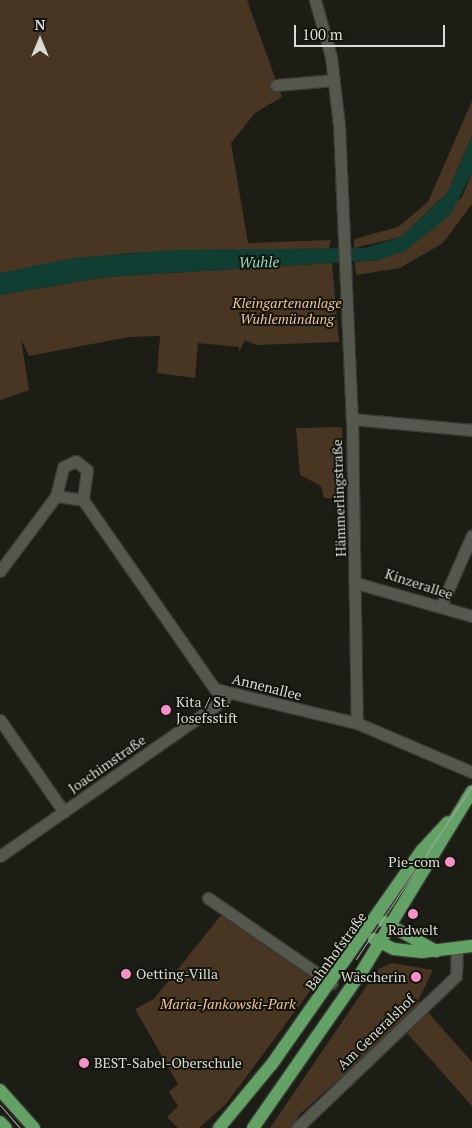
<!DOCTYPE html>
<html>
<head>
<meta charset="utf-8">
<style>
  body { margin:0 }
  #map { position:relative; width:472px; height:1128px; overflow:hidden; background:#1c1e16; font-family:"PT Serif",serif }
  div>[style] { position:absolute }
  .green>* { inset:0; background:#483522 }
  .water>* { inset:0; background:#103e32 }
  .roads { filter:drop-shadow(1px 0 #393a35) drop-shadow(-1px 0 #393a35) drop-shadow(0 1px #393a35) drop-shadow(0 -1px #393a35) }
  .minor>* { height:11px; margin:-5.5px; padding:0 5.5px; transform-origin:5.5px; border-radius:5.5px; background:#55584e }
  .major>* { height:12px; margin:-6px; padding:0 6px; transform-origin:6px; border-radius:6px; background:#63a265 }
  .tram>* { height:1px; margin:-0.5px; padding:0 0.5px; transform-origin:0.5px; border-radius:0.5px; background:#a8a9a3 }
  .dots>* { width:14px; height:14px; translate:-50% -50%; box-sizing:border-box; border:2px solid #13150d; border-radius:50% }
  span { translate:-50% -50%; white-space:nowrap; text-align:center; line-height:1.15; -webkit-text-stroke:4px #13150d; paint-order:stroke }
  .park-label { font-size:14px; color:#f2c191; font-style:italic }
  .street-label { font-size:14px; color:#d9dad5 }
  .poi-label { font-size:14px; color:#d9dad5 }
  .left { translate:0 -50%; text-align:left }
  .right { translate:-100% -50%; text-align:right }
  .water-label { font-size:15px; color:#8edbc2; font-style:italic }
  .north { position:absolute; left:15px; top:15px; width:50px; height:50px; -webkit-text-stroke:4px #13150d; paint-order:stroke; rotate:0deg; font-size:14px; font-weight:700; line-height:20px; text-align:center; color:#d9dad5 }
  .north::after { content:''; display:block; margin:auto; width:18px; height:22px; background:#d9dad5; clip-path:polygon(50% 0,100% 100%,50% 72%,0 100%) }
  .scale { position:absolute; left:294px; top:25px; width:151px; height:22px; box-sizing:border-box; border:2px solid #d9dad5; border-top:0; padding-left:6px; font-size:15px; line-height:18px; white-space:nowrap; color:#d9dad5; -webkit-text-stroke:4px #13150d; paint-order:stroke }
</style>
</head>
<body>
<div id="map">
  <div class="green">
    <div style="clip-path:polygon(0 0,247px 0,282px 97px,255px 113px,231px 143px,248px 243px,331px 240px,329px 249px,128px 253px,0 273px)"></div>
    <div style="clip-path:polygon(472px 101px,472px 135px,448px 192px,401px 237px,354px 248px,354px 239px,398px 227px,428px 202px)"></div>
    <div style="clip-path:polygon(472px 173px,472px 204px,443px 243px,400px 268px,356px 275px,355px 262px,378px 260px,462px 197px)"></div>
    <div style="clip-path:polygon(332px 263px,339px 342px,256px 345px,245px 340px,239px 352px,239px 347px,198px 343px,195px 378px,157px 373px,160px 336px,129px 337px,29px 356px,21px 339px,29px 390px,0 400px,0 295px,105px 277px)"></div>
    <div style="clip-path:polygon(342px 427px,345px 499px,324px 498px,321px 486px,300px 475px,296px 428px)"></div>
    <div style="clip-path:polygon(222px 914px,319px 979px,226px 1104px,199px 1128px,178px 1128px,167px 1117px,178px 1106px,169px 1092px,178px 1084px,135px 1009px,154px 999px)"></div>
    <div style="clip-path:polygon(392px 963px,433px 970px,418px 1001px,472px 1062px,472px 1106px,400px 1025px,299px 1115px,294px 1128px,270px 1128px,378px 969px)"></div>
  </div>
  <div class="water">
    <div style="clip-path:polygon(472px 135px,472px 173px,450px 215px,405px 251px,378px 260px,105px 277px,0 295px,0 273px,73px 258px,173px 250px,365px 248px,401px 237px,448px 192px)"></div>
  </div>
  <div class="roads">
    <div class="minor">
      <div style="left:315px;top:0;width:59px;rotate:74.3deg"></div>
      <div style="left:331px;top:57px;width:68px;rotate:83.3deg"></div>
      <div style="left:339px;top:125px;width:294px;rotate:87.5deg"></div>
      <div style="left:352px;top:419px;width:304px;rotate:89.1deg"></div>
      <div style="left:276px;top:85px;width:58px;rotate:-4.9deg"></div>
      <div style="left:352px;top:419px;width:121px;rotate:5.2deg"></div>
      <div style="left:56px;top:496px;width:27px;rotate:8deg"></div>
      <div style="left:83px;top:500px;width:231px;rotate:55.1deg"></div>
      <div style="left:215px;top:689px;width:146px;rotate:13.5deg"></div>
      <div style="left:357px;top:723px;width:125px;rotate:23.1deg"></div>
      <div style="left:0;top:571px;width:94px;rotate:-53.3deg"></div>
      <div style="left:56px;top:496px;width:30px;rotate:-76deg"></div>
      <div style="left:63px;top:467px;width:14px;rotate:-25deg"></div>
      <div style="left:76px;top:461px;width:14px;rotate:39deg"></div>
      <div style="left:87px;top:470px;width:30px;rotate:98deg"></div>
      <div style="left:356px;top:583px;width:121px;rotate:15.9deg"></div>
      <div style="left:441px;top:606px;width:77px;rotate:-66.4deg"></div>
      <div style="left:0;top:720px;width:112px;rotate:55.2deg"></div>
      <div style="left:0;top:856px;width:273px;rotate:-34.9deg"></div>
      <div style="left:224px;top:700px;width:8px;rotate:-67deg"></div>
      <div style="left:208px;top:898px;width:150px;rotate:34.6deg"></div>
      <div style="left:297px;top:1128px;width:220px;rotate:-43.7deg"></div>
      <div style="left:456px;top:976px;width:26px;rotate:-88deg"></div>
    </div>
    <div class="major">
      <div style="left:384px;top:922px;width:60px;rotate:29.1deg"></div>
      <div style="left:374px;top:939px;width:22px;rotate:27deg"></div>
      <div style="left:394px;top:949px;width:28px;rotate:6deg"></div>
      <div style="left:422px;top:952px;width:50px;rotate:-6.8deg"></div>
      <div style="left:0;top:1090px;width:51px;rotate:48.2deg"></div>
      <div style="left:0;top:1122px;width:8px;rotate:45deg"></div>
      <div style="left:219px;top:1128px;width:83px;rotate:-50.4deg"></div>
      <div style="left:272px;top:1064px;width:261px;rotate:-55deg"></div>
      <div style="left:422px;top:850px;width:38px;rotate:-47deg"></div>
      <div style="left:253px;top:1128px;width:195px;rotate:-55.2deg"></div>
      <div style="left:364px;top:968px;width:207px;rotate:-58.6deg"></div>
    </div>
  </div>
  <div class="tram">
    <div style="left:356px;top:959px;width:208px;rotate:-56.2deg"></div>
    <div style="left:0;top:1105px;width:30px;rotate:49deg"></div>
  </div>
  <div class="dots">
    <div style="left:166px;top:710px;background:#f98fc9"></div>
    <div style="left:450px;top:862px;background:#f98fc9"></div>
    <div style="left:413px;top:914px;background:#f98fc9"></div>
    <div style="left:126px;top:974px;background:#f98fc9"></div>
    <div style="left:416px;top:977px;background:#f98fc9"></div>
    <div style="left:84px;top:1063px;background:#f98fc9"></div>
  </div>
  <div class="park-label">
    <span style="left:287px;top:311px">Kleingartenanlage<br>Wuhlemündung</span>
    <span style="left:228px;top:1004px">Maria-Jankowski-Park</span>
  </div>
  <div class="street-label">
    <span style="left:339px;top:498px;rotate:-92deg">Hämmerlingstraße</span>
    <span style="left:419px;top:584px;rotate:18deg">Kinzerallee</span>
    <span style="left:267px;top:687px;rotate:14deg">Annenallee</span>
    <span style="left:107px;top:764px;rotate:-35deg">Joachimstraße</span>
    <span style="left:336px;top:951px;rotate:-54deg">Bahnhofstraße</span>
    <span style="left:376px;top:1032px;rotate:-44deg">Am Generalshof</span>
  </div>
  <div class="poi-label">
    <span class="left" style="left:176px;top:710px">Kita / St.<br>Josefsstift</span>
    <span class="right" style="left:440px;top:862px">Pie-com</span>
    <span style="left:413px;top:930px">Radwelt</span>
    <span class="left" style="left:136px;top:974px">Oetting-Villa</span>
    <span class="right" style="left:406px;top:977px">Wäscherin</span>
    <span class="left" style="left:94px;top:1063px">BEST-Sabel-Oberschule</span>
  </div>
  <div class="water-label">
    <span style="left:259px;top:262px;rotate:-1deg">Wuhle</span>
  </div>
  <div class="north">N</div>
  <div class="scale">100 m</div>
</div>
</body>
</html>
